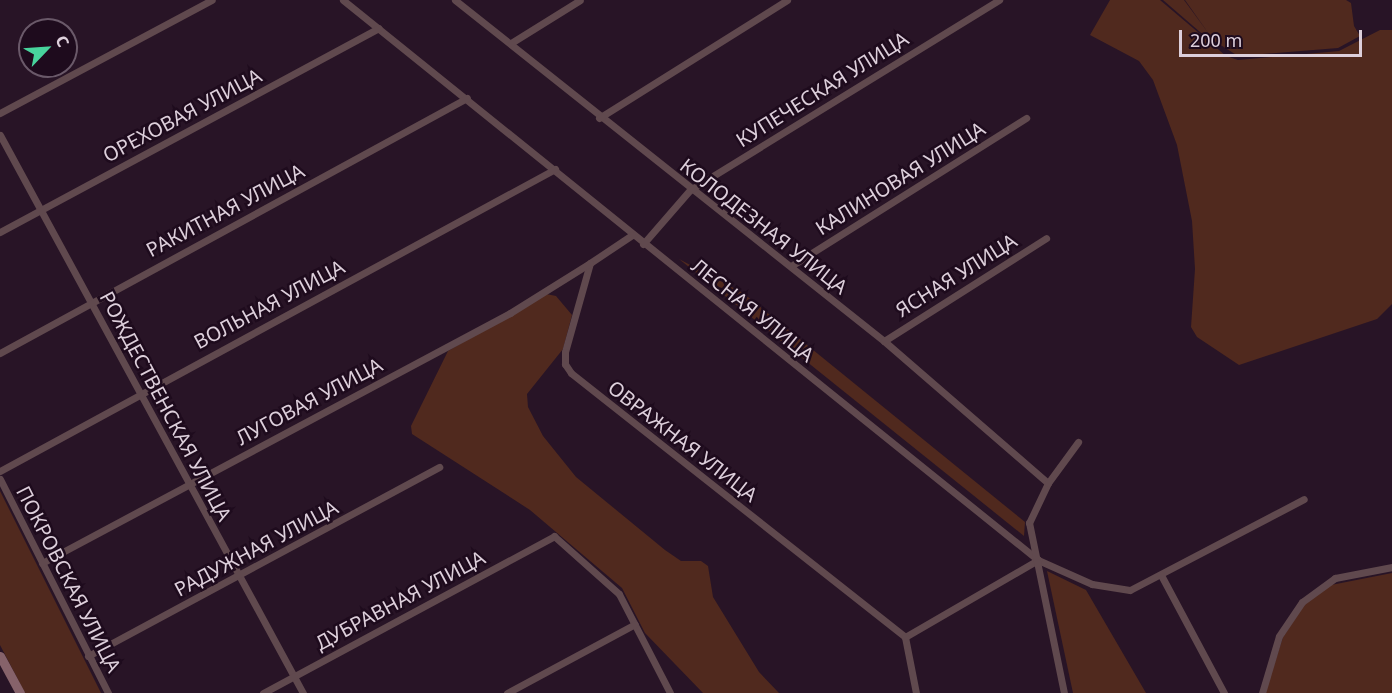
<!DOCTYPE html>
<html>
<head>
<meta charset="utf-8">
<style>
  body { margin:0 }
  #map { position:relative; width:1392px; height:693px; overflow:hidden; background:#281426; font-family:"Noto Sans",sans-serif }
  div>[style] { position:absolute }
  .green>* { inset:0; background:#50291e }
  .street>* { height:7px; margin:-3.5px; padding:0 3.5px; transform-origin:3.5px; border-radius:3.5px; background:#60494e }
  .secondary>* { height:9px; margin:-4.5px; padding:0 4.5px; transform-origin:4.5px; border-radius:4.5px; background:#86626a }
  span { translate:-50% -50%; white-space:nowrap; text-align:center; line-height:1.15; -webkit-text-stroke:5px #1e0b1d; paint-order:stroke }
  .street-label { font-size:20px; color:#ddcfdb }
  .north { position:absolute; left:18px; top:18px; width:60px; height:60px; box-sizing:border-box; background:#1e0b1d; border:2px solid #6a5969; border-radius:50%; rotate:65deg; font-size:16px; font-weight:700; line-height:24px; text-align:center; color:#ddcfdb }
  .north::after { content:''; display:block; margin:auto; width:21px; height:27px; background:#48d49d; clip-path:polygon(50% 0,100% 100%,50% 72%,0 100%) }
  .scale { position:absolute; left:1179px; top:30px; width:183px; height:27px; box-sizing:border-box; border:3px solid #ddcfdb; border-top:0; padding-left:8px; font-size:18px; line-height:21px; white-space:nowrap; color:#ddcfdb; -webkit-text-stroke:4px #1e0b1d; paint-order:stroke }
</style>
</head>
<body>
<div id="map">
  <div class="green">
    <div style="clip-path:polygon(1110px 0,1160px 0,1226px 56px,1238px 60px,1339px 51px,1380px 30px,1392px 30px,1392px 304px,1377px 319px,1239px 365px,1197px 337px,1191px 327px,1195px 269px,1192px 221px,1177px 145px,1153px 80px,1139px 61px,1090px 35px)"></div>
    <div style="clip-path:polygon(1163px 0,1184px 0,1209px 34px,1185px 0,1346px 0,1351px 3px,1354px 26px,1360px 36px,1338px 48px,1238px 56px,1200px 32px)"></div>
    <div style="clip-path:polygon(679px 259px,743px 293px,1025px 522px,1024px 536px)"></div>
    <div style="clip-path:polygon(546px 294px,556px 296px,572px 315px,563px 349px,527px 394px,528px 407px,543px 436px,576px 477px,665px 550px,681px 561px,701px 561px,708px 566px,713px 597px,759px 672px,779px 693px,703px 693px,645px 633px,622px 588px,530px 510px,412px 434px,411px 426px,448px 351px)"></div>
    <div style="clip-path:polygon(0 491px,101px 693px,25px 693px,0 645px)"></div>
    <div style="clip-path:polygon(1047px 571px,1086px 590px,1146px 693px,1073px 693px)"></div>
    <div style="clip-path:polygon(1392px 573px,1392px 693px,1265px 693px,1283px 637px,1304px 605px,1326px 586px)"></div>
  </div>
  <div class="street">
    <div style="left:343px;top:0;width:893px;rotate:38.86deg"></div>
    <div style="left:1038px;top:560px;width:59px;rotate:24deg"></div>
    <div style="left:1092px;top:584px;width:38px;rotate:9deg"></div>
    <div style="left:1130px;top:590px;width:196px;rotate:-27.6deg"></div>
    <div style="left:455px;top:0;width:548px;rotate:38.48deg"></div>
    <div style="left:884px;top:341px;width:217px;rotate:40.9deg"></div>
    <div style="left:511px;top:43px;width:81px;rotate:-31.9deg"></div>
    <div style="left:0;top:113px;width:240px;rotate:-28.1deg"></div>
    <div style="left:599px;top:118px;width:222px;rotate:-32.1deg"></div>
    <div style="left:0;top:135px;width:635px;rotate:61.5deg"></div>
    <div style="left:0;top:232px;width:430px;rotate:-28.3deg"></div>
    <div style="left:632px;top:235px;width:50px;rotate:146.3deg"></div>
    <div style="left:590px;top:263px;width:92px;rotate:105.7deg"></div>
    <div style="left:565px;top:352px;width:12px;rotate:90deg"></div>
    <div style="left:565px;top:364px;width:11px;rotate:56deg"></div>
    <div style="left:571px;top:373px;width:426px;rotate:38.3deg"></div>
    <div style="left:905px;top:637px;width:154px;rotate:-30.1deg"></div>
    <div style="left:643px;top:244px;width:72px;rotate:-49deg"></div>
    <div style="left:690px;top:190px;width:363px;rotate:-31.6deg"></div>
    <div style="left:791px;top:266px;width:278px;rotate:-32.2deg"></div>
    <div style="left:884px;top:341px;width:192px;rotate:-32.4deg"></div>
    <div style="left:0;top:353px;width:532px;rotate:-28.64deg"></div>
    <div style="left:0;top:471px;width:632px;rotate:-28.55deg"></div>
    <div style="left:0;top:479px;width:240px;rotate:63.2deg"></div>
    <div style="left:42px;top:563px;width:531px;rotate:-28.11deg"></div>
    <div style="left:510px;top:313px;width:94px;rotate:-32deg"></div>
    <div style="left:1161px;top:575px;width:134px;rotate:61.9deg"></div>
    <div style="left:905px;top:637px;width:57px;rotate:78.9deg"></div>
    <div style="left:88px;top:656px;width:399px;rotate:-28.3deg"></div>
    <div style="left:263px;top:693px;width:331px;rotate:-28.3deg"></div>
    <div style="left:554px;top:536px;width:87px;rotate:41.7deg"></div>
    <div style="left:619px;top:594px;width:111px;rotate:62.7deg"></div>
    <div style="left:507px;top:693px;width:145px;rotate:-28.3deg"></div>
    <div style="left:1064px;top:693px;width:174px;rotate:-101.6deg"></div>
    <div style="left:1029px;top:523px;width:44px;rotate:-64.6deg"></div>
    <div style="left:1048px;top:483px;width:51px;rotate:-53.8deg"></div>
    <div style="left:1262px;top:693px;width:59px;rotate:-73.4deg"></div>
    <div style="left:1279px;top:636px;width:41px;rotate:-55.9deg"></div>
    <div style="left:1302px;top:602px;width:41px;rotate:-36deg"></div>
    <div style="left:1335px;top:578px;width:58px;rotate:-10.9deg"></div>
  </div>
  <div class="secondary">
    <div style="left:0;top:656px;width:42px;rotate:61.6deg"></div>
  </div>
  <div class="street-label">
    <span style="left:822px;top:89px;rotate:-32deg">КУПЕЧЕСКАЯ УЛИЦА</span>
    <span style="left:182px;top:115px;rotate:-28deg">ОРЕХОВАЯ УЛИЦА</span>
    <span style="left:900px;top:178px;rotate:-32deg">КАЛИНОВАЯ УЛИЦА</span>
    <span style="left:225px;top:210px;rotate:-28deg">РАКИТНАЯ УЛИЦА</span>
    <span style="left:764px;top:226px;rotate:38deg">КОЛОДЕЗНАЯ УЛИЦА</span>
    <span style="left:956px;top:275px;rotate:-32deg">ЯСНАЯ УЛИЦА</span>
    <span style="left:269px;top:304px;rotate:-28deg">ВОЛЬНАЯ УЛИЦА</span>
    <span style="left:753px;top:310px;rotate:39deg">ЛЕСНАЯ УЛИЦА</span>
    <span style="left:309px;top:401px;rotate:-28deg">ЛУГОВАЯ УЛИЦА</span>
    <span style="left:166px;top:406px;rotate:62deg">РОЖДЕСТВЕНСКАЯ УЛИЦА</span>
    <span style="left:683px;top:441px;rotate:38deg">ОВРАЖНАЯ УЛИЦА</span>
    <span style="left:256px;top:548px;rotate:-28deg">РАДУЖНАЯ УЛИЦА</span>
    <span style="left:69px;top:579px;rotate:63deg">ПОКРОВСКАЯ УЛИЦА</span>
    <span style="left:400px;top:600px;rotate:-28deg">ДУБРАВНАЯ УЛИЦА</span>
  </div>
  <div class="north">С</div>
  <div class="scale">200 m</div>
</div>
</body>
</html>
